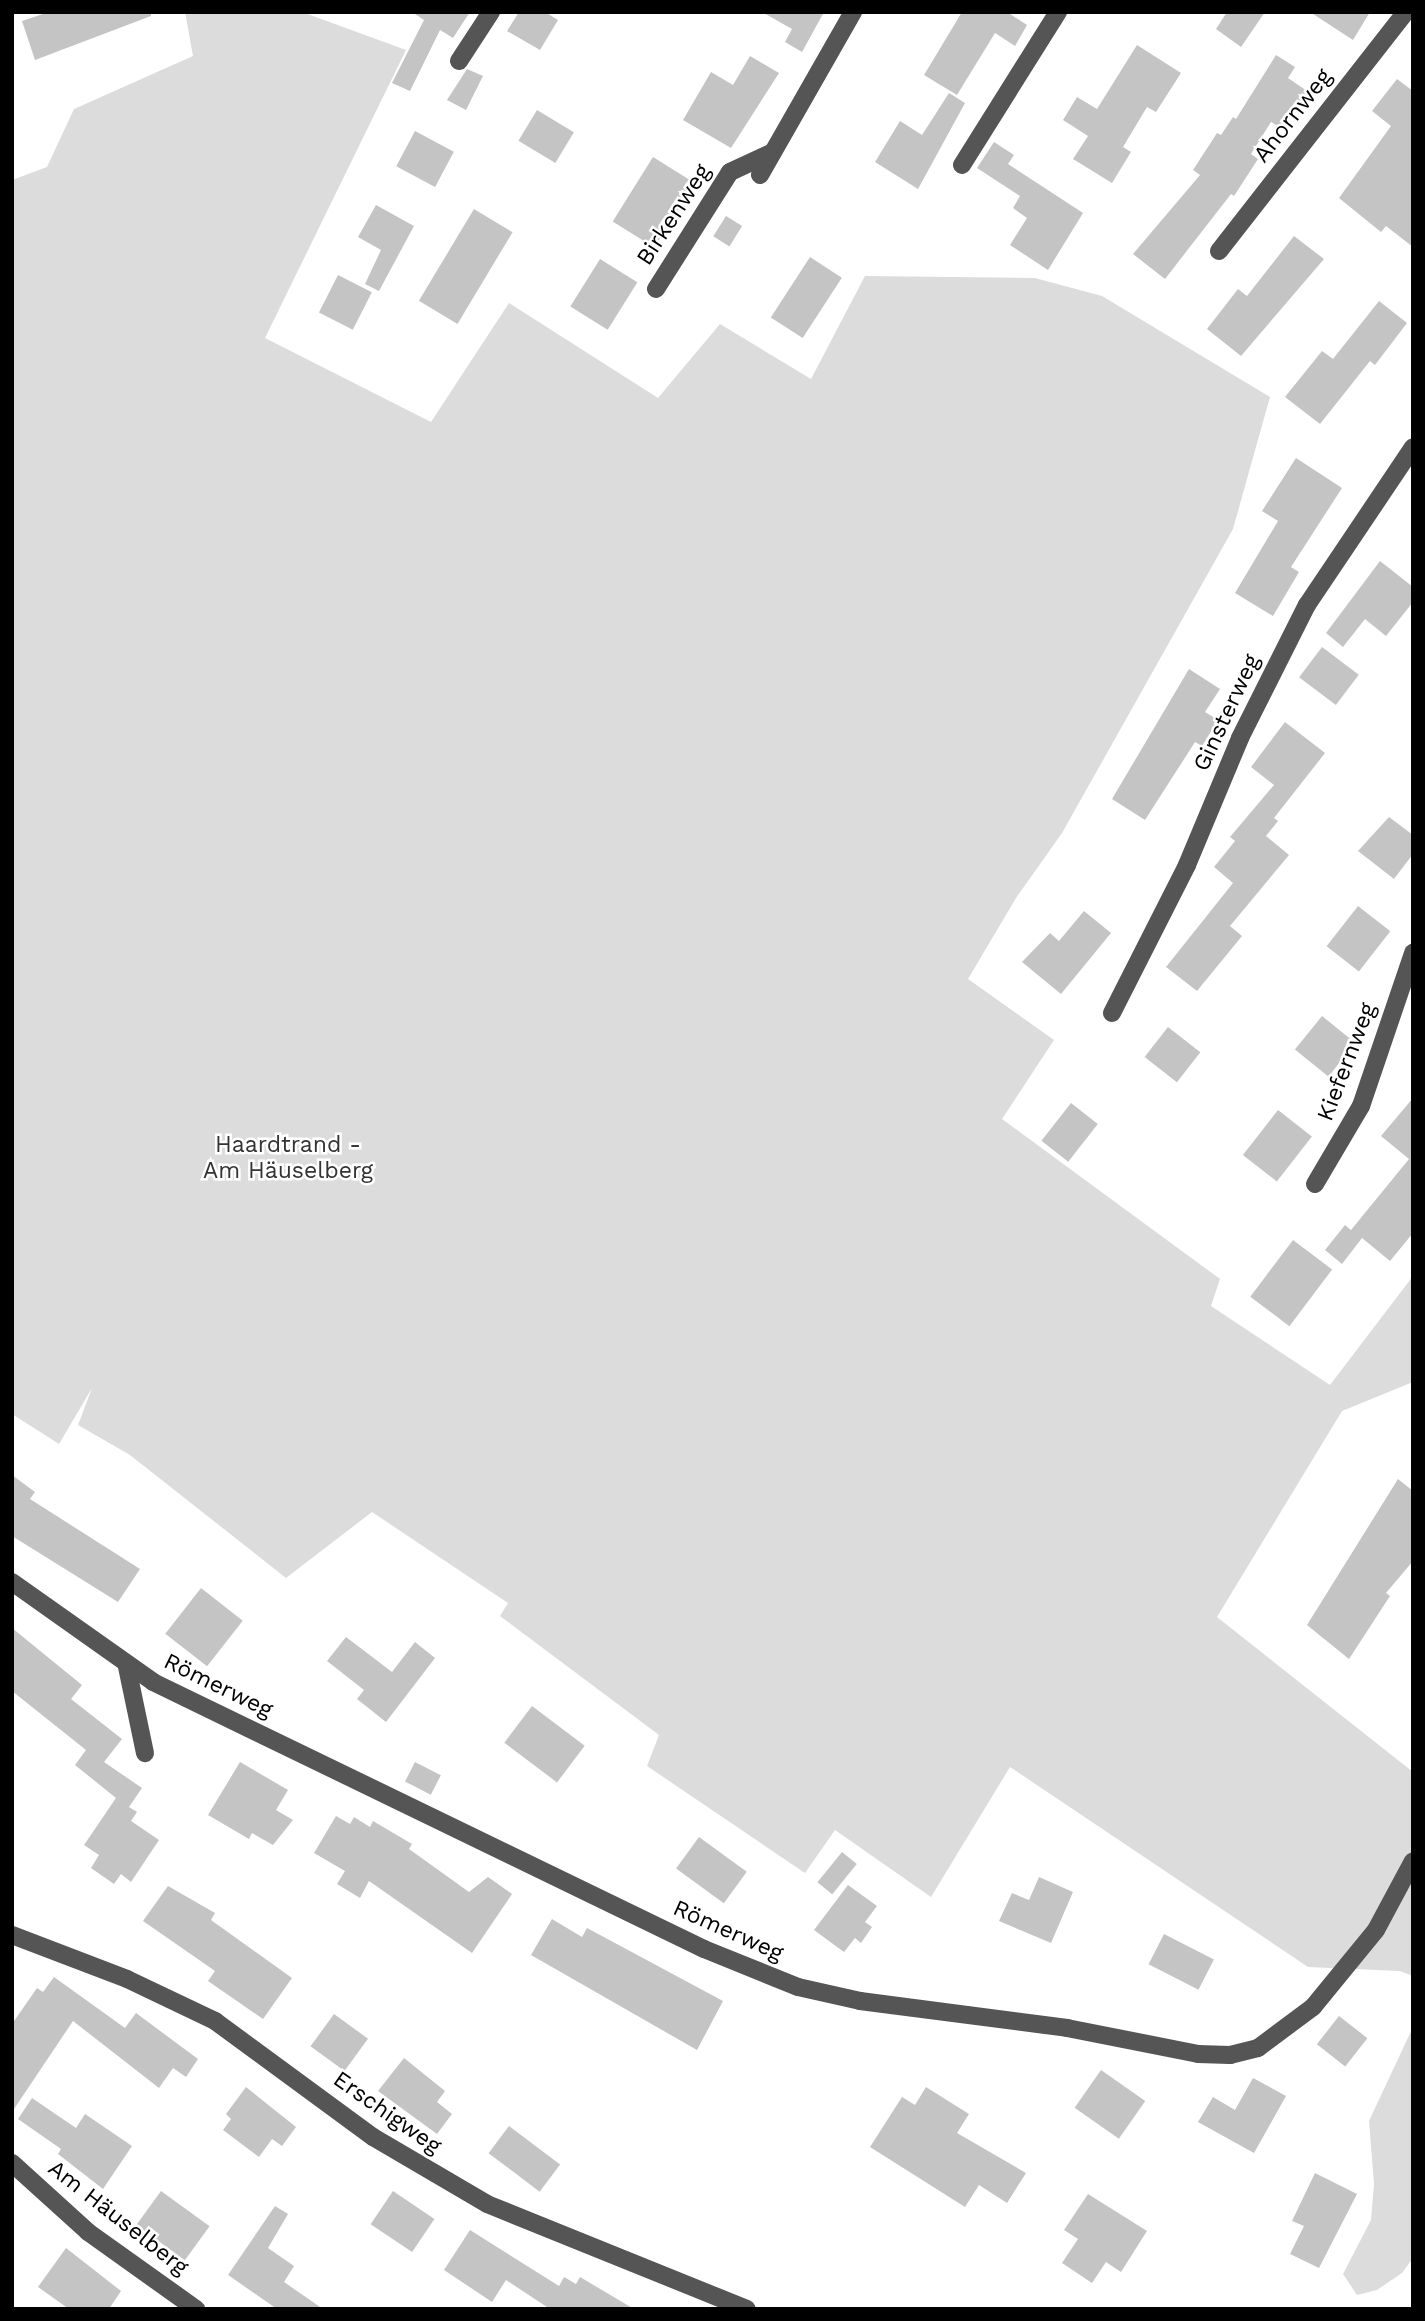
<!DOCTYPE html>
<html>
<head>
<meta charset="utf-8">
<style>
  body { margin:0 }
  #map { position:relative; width:1425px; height:2321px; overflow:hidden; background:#fff; font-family:"Work Sans",sans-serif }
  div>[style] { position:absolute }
  .green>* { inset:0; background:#dcdcdc }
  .building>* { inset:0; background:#c4c4c4; transform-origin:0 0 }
  .minor>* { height:18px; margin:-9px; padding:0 9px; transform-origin:9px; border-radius:9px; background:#555 }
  span { translate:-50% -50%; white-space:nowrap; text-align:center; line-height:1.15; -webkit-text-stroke:5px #fff; paint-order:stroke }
  .street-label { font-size:23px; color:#000 }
  .park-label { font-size:23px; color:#333 }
  .frame { position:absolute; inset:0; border:14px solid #000; pointer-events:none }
</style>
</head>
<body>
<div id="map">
  <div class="green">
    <div style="clip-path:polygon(185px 12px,302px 12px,406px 50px,265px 338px,431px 422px,509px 303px,658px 398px,720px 324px,811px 379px,865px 276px,1035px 278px,1102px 296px,1270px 397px,1233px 529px,1062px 833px,1016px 898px,968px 979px,1054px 1040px,1002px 1119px,1220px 1279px,1211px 1306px,1330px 1385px,1413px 1276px,1413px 1382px,1342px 1411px,1217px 1617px,1413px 1772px,1413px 1976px,1400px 1971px,1308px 1967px,1010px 1767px,931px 1897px,835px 1830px,805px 1873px,647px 1766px,659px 1735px,500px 1616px,508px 1603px,372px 1512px,286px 1578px,130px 1455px,78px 1425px,92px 1388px,59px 1444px,12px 1414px,12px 180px,47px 167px,74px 109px,193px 56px)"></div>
    <div style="clip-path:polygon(1413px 2027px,1413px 2258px,1402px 2273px,1377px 2290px,1357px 2295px,1343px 2274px,1371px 2220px,1374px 2184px,1369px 2121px)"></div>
  </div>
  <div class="building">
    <div style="clip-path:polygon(49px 12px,151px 12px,151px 16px,35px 60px,22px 21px)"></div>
    <div style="clip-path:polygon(412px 12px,470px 12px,453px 38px,440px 30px,410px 91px,392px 83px,424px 20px)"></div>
    <div style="clip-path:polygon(519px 12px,545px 12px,558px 20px,540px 50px,507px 31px)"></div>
    <div style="clip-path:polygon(762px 12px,824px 12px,802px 52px,785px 42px,792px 29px)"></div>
    <div style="clip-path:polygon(962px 12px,1007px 12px,1027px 25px,1015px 46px,995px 33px,957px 95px,924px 75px)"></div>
    <div style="clip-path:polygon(1227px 12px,1265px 12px,1241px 47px,1216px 29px)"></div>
    <div style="clip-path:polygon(1310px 12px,1370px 12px,1353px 40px)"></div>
    <div style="clip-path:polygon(1137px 45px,1181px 73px,1156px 112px,1147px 107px,1123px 147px,1131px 152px,1112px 183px,1073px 159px,1088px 136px,1063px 120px,1077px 97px,1097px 109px)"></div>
    <div style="clip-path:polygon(1276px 55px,1295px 67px,1288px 78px,1307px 91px,1283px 129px,1271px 122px,1251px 154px,1258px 159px,1234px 196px,1231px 194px,1165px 279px,1133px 254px,1200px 175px,1193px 170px,1217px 133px,1221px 135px,1233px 117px,1236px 119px)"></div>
    <div style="clip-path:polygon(750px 56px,779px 73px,731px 148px,683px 120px,711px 72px,733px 85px)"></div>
    <div style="clip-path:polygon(467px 69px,483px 76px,466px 110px,447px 100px)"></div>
    <div style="clip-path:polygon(1397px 79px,1413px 91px,1413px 247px,1386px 226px,1381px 232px,1339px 198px,1391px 126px,1372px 111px)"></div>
    <div style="clip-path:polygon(949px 93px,965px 103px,918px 189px,875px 162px,900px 121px,922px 135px)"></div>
    <div style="left:537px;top:110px;width:43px;height:36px;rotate:31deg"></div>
    <div style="left:415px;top:131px;width:44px;height:40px;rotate:28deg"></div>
    <div style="clip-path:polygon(994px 142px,1014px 155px,1008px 164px,1083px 213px,1048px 270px,1010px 245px,1027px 218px,1013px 208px,1020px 196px,977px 168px)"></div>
    <div style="left:653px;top:157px;width:49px;height:76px;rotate:32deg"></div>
    <div style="clip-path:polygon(376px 205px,414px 226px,379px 291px,365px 284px,381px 250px,358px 237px)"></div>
    <div style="left:474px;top:209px;width:45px;height:107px;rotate:31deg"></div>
    <div style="left:726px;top:216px;width:19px;height:24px;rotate:32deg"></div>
    <div style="clip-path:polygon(1294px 236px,1324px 259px,1241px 356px,1207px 329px,1238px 289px,1247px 296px)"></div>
    <div style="left:810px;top:257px;width:38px;height:72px;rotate:33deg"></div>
    <div style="left:600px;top:259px;width:44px;height:56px;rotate:32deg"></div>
    <div style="left:338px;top:275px;width:38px;height:42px;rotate:27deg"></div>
    <div style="clip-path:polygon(1379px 301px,1407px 323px,1375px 365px,1370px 361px,1320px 424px,1285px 397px,1322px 351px,1333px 359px)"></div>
    <div style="clip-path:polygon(1296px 458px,1342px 488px,1291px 567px,1299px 572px,1273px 616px,1235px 593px,1278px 521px,1262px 511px)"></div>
    <div style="clip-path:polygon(1380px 561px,1413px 587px,1413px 602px,1386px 636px,1365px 619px,1343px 647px,1326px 633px)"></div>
    <div style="left:1322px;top:647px;width:46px;height:38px;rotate:37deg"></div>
    <div style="clip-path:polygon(1189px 669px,1220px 689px,1205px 712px,1218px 720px,1202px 746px,1195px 742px,1145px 820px,1112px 799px)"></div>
    <div style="clip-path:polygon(1285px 722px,1325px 753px,1274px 818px,1278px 821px,1266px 836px,1289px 855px,1230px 926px,1242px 936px,1197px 991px,1166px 967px,1233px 883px,1214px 867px,1235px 841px,1230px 837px,1274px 785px,1251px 767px)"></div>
    <div style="clip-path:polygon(1389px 817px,1413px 835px,1413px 854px,1394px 879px,1358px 851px)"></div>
    <div style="left:1358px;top:906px;width:41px;height:51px;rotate:38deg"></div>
    <div style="clip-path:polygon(1084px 911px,1111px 933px,1061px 994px,1022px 962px,1050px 933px,1059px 941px)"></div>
    <div style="left:1322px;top:1016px;width:43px;height:43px;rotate:39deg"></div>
    <div style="left:1168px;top:1027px;width:41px;height:38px;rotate:38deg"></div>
    <div style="clip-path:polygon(1413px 1098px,1413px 1233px,1390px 1261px,1362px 1238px,1342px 1264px,1325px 1250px,1345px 1225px,1351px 1230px,1409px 1159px,1381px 1136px)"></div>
    <div style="left:1071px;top:1103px;width:34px;height:48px;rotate:38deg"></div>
    <div style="left:1278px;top:1110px;width:43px;height:57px;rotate:38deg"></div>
    <div style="left:1293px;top:1240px;width:49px;height:71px;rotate:37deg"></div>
    <div style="clip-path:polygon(12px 1475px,35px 1492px,30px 1499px,140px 1569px,118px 1602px,12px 1536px)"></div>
    <div style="clip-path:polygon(1398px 1479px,1413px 1491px,1413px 1561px,1386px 1593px,1390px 1596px,1349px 1659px,1307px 1625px)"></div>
    <div style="left:201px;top:1588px;width:53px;height:58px;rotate:38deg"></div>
    <div style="clip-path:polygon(12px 1628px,82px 1685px,71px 1699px,122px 1739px,104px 1762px,142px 1788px,129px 1807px,137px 1812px,131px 1821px,159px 1840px,131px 1882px,121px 1874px,114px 1884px,91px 1868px,99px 1855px,84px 1845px,116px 1798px,75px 1765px,86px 1750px,12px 1691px)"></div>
    <div style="clip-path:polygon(346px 1637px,392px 1672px,415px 1642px,435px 1658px,386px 1722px,357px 1699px,364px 1690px,327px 1661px)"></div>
    <div style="left:532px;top:1706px;width:66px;height:46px;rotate:37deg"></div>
    <div style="clip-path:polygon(240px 1762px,288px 1790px,276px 1810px,293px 1820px,273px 1845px,252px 1833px,249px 1839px,208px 1815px)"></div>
    <div style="left:415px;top:1762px;width:29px;height:22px;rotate:27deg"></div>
    <div style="clip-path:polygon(336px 1816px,350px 1824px,354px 1817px,370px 1827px,373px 1821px,412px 1844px,409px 1849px,469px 1892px,488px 1877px,512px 1894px,472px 1953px,369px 1881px,360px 1898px,337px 1884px,345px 1871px,314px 1853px)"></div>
    <div style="left:699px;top:1837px;width:59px;height:39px;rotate:36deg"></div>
    <div style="left:842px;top:1852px;width:19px;height:39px;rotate:39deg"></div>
    <div style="clip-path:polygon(1039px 1877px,1073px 1892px,1051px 1943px,999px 1921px,1012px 1893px,1029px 1900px)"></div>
    <div style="clip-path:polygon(848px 1885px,877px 1906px,865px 1922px,872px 1927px,861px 1943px,855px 1938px,844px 1952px,814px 1930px)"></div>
    <div style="clip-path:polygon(168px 1886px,215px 1913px,211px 1920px,292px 1978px,263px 2019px,208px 1981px,215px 1971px,143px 1921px)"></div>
    <div style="clip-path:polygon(552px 1919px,582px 1937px,587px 1928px,723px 2001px,697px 2050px,531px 1955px)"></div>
    <div style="left:1164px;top:1934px;width:56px;height:34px;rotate:27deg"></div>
    <div style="clip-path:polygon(54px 1977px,125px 2028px,136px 2013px,198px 2059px,186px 2077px,173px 2068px,159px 2088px,73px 2021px,12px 2112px,12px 2024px,37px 1988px,43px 1992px)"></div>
    <div style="left:334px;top:2014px;width:42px;height:40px;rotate:36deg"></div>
    <div style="left:1339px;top:2016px;width:36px;height:36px;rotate:38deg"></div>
    <div style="clip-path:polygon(404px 2058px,445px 2091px,437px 2102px,452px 2114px,437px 2134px,378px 2091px)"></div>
    <div style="left:1101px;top:2070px;width:54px;height:46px;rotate:35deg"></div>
    <div style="clip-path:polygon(1253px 2078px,1286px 2096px,1254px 2153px,1198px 2122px,1213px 2097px,1235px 2110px)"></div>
    <div style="clip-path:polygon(246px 2087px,296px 2127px,282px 2146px,272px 2139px,259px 2157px,223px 2130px,231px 2119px,226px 2114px)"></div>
    <div style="clip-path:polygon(926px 2087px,969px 2114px,957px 2133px,1026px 2173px,1007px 2203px,979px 2185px,965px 2207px,870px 2147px,902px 2097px,915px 2105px)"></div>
    <div style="clip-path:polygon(32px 2098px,76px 2128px,85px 2114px,132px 2146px,103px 2189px,58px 2154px,61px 2149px,18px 2119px)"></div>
    <div style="left:509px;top:2126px;width:64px;height:34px;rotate:37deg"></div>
    <div style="clip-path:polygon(1315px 2173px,1357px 2194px,1319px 2268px,1290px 2254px,1304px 2226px,1292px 2221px)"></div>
    <div style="left:161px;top:2191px;width:60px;height:42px;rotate:36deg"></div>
    <div style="left:393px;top:2191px;width:50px;height:40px;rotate:34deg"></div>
    <div style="clip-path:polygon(1088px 2194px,1147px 2231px,1121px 2272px,1106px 2262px,1092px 2283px,1062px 2263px,1078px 2239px,1064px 2230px)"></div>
    <div style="clip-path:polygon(275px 2206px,288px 2214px,268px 2248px,294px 2266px,284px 2282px,323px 2309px,277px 2309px,228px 2275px)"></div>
    <div style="clip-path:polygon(470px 2230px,559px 2286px,564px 2277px,576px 2284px,580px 2277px,634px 2309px,550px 2309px,506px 2280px,492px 2302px,444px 2270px)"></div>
    <div style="clip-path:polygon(66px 2248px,121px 2291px,109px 2309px,69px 2309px,38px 2287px)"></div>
  </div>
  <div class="minor">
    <div style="left:459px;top:61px;width:59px;rotate:-56.9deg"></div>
    <div style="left:962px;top:165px;width:181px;rotate:-57.9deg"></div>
    <div style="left:760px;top:175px;width:188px;rotate:-60.3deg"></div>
    <div style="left:1219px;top:251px;width:303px;rotate:-52deg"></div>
    <div style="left:656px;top:289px;width:138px;rotate:-57.7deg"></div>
    <div style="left:730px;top:172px;width:47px;rotate:-24.9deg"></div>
    <div style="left:1112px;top:1013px;width:166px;rotate:-63.1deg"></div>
    <div style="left:1187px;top:865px;width:138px;rotate:-67.3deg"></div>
    <div style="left:1240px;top:738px;width:149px;rotate:-63.3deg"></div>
    <div style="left:1307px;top:605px;width:190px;rotate:-56.1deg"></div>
    <div style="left:1315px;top:1184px;width:91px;rotate:-59.5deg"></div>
    <div style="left:1361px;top:1106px;width:162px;rotate:-71.2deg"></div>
    <div style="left:12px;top:1582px;width:173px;rotate:35.3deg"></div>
    <div style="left:153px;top:1682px;width:612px;rotate:25.85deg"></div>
    <div style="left:704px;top:1949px;width:101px;rotate:22deg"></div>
    <div style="left:798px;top:1987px;width:64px;rotate:12.7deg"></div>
    <div style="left:860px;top:2001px;width:209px;rotate:7.4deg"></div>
    <div style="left:1067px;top:2028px;width:134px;rotate:11.2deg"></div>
    <div style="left:1198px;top:2054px;width:32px;rotate:2deg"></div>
    <div style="left:1230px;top:2055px;width:29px;rotate:-14deg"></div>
    <div style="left:1258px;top:2048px;width:69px;rotate:-36.7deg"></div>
    <div style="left:1313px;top:2007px;width:99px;rotate:-50.7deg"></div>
    <div style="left:1376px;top:1930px;width:78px;rotate:-61.8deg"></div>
    <div style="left:127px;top:1667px;width:88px;rotate:78.2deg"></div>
    <div style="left:12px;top:1935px;width:123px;rotate:20.9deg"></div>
    <div style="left:127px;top:1979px;width:98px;rotate:25.5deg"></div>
    <div style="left:215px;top:2021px;width:196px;rotate:36.3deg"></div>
    <div style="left:373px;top:2137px;width:132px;rotate:30.4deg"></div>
    <div style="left:487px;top:2204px;width:280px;rotate:22deg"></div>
    <div style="left:12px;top:2163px;width:103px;rotate:42.2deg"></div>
    <div style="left:88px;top:2232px;width:133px;rotate:35.5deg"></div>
  </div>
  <div class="street-label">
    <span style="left:1293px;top:116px;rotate:-52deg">Ahornweg</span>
    <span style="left:674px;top:215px;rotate:-57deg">Birkenweg</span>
    <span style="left:1227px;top:713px;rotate:-65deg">Ginsterweg</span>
    <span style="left:1347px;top:1062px;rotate:-69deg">Kiefernweg</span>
    <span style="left:218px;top:1686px;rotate:26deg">Römerweg</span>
    <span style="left:728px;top:1931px;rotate:24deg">Römerweg</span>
    <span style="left:387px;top:2113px;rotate:35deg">Erschigweg</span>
    <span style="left:118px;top:2218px;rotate:38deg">Am Häuselberg</span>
  </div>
  <div class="park-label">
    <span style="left:288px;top:1158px">Haardtrand -<br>Am Häuselberg</span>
  </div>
  <div class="frame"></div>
</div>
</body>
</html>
